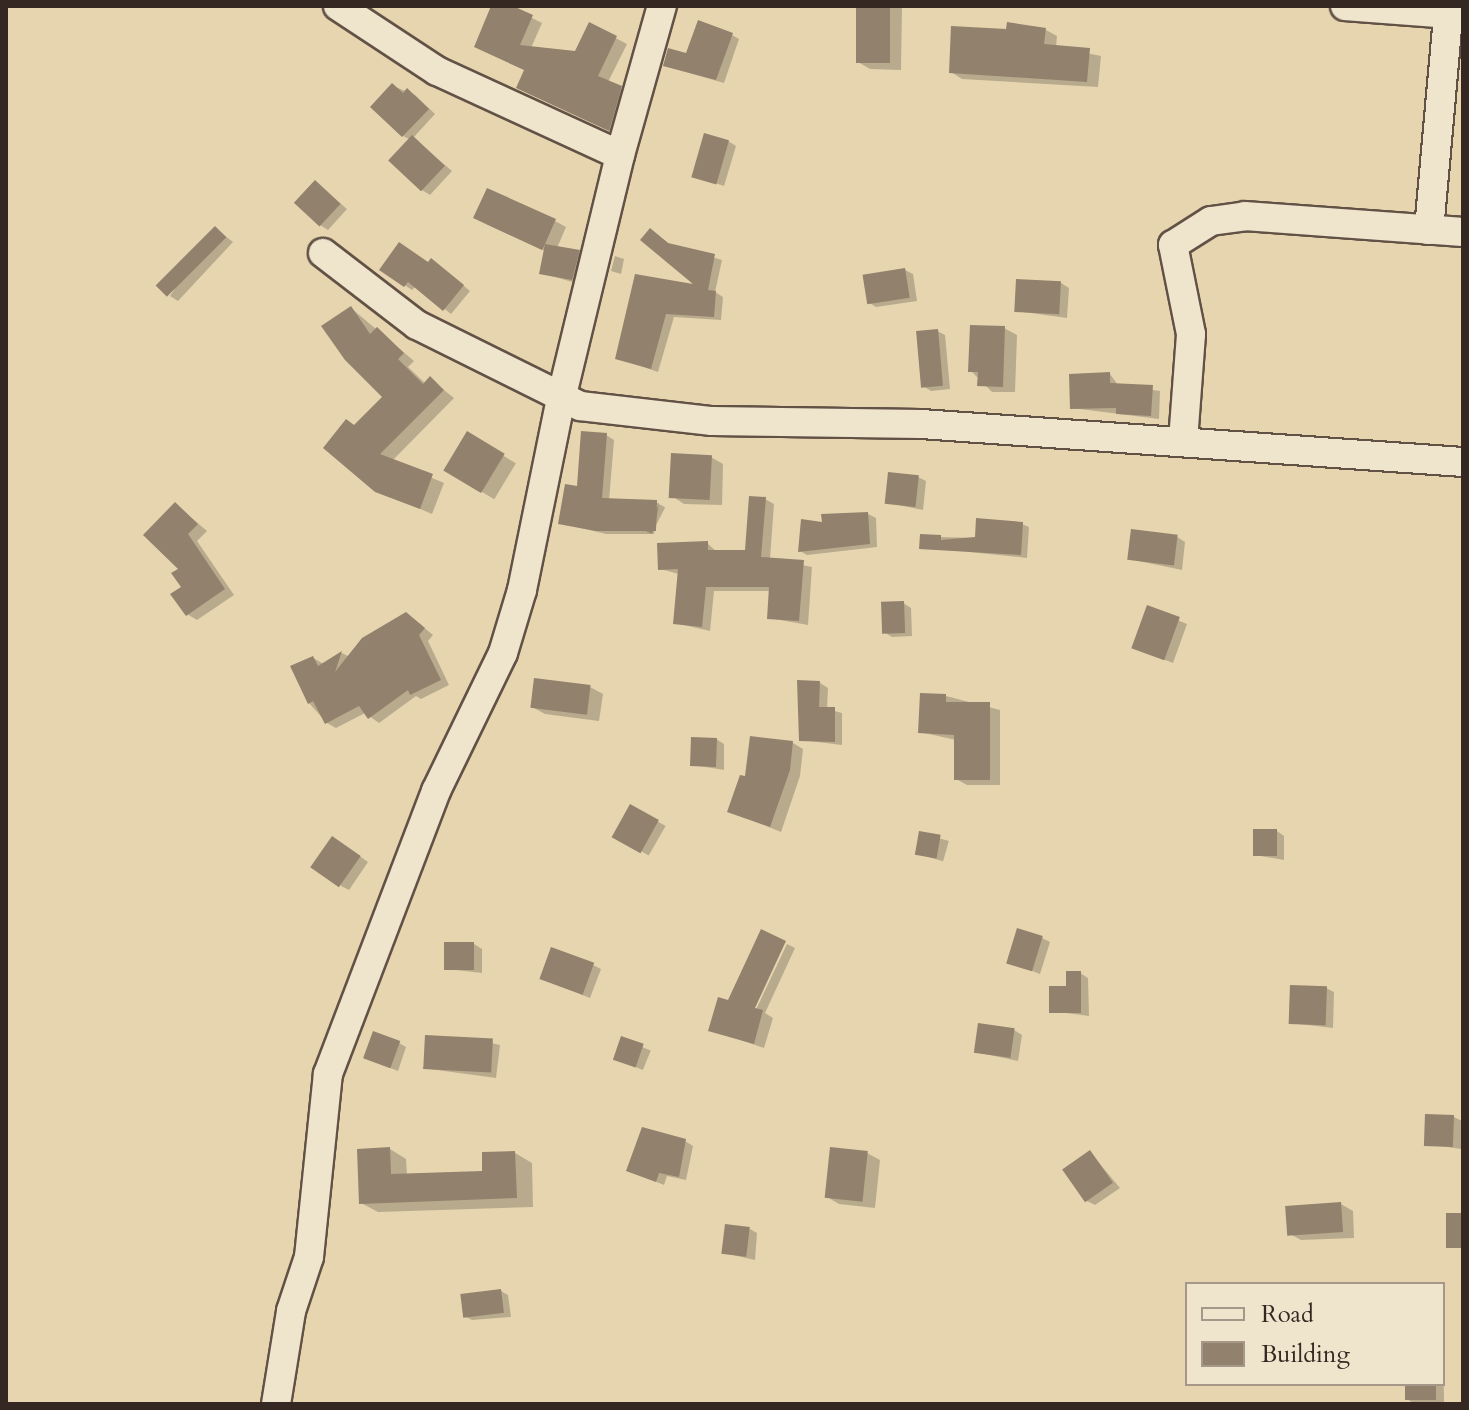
<!DOCTYPE html>
<html>
<head>
<meta charset="utf-8">
<style>
  body { margin:0 }
  #map { position:relative; width:1469px; height:1410px; overflow:hidden; background:#e7d5b0; font-family:Cardo,serif }
  div>[style] { position:absolute }
  .shadow>* { inset:0; background:#0003; transform-origin:0 0 }
  .building>* { inset:0; background:#92816c; transform-origin:0 0 }
  .roads { filter:drop-shadow(2px 0 #625246) drop-shadow(-2px 0 #625246) drop-shadow(0 2px #625246) drop-shadow(0 -2px #625246) }
  .minor>* { height:28px; margin:-14px; padding:0 14px; transform-origin:14px; border-radius:14px; background:#efe4cc }
  span { translate:-50% -50%; white-space:nowrap; text-align:center; line-height:1.15; -webkit-text-stroke:6px #efe4cc; paint-order:stroke }
  .frame { position:absolute; inset:0; border:8px solid #352722; pointer-events:none }
  .legend { position:absolute; left:1185px; top:1282px; width:260px; height:104px; box-sizing:border-box; background:#efe4cc; border:2px solid #a59888; margin:0; padding:10px 14px; list-style:none; font-size:24px; color:#352722 }
  .legend li { display:flex; align-items:center; gap:16px; height:40px }
  .legend b { width:40px; border:2px solid #a59888 }
</style>
</head>
<body>
<div id="map">
  <div class="shadow">
    <div style="clip-path:polygon(494px 6px,508px 6px,542px 23px,531px 48px,576px 54px,590px 25px,627px 44px,608px 82px,631px 94px,619px 135px,528px 93px,526px 70px)"></div>
    <div style="clip-path:polygon(858px 6px,902px 6px,901px 70px,870px 69px,858px 62px)"></div>
    <div style="clip-path:polygon(1046px 30px,1057px 36px,1056px 47px,1101px 56px,1098px 87px,962px 79px,951px 72px)"></div>
    <div style="clip-path:polygon(732px 35px,739px 39px,724px 83px,665px 66px)"></div>
    <div style="clip-path:polygon(393px 86px,415px 95px,435px 114px,413px 138px,452px 171px,430px 195px,422px 190px,411px 140px,403px 136px)"></div>
    <div style="clip-path:polygon(728px 141px,736px 146px,724px 186px,694px 176px)"></div>
    <div style="clip-path:polygon(316px 183px,347px 209px,328px 230px,320px 225px)"></div>
    <div style="clip-path:polygon(555px 221px,566px 227px,557px 248px,590px 258px,583px 285px,541px 273px,545px 251px,486px 224px)"></div>
    <div style="clip-path:polygon(215px 228px,233px 242px,178px 301px,170px 296px)"></div>
    <div style="clip-path:polygon(651px 230px,671px 245px,722px 260px,715px 292px,723px 297px,721px 320px,674px 317px,658px 372px,617px 358px,636px 276px,700px 287px)"></div>
    <div style="clip-path:polygon(615px 256px,624px 259px,621px 274px,611px 271px)"></div>
    <div style="clip-path:polygon(439px 265px,470px 291px,451px 314px,416px 286px,412px 290px,382px 270px)"></div>
    <div style="clip-path:polygon(905px 270px,913px 274px,917px 301px,876px 307px,868px 302px)"></div>
    <div style="clip-path:polygon(1061px 283px,1069px 288px,1067px 318px,1016px 311px)"></div>
    <div style="clip-path:polygon(351px 308px,414px 361px,408px 367px,426px 384px,430px 379px,454px 398px,392px 461px,444px 483px,432px 514px,376px 490px,356px 427px,385px 397px)"></div>
    <div style="clip-path:polygon(1004px 328px,1017px 335px,1015px 392px,992px 392px,970px 370px)"></div>
    <div style="clip-path:polygon(937px 331px,945px 335px,950px 389px,931px 391px,923px 386px)"></div>
    <div style="clip-path:polygon(1110px 374px,1118px 385px,1160px 391px,1159px 419px,1072px 408px)"></div>
    <div style="left:467px;top:434px;width:57px;height:42px;rotate:31deg"></div>
    <div style="clip-path:polygon(606px 435px,614px 440px,609px 501px,659px 503px,654px 534px,606px 534px,560px 523px)"></div>
    <div style="clip-path:polygon(711px 457px,723px 464px,722px 505px,684px 504px,672px 496px)"></div>
    <div style="clip-path:polygon(918px 477px,926px 481px,923px 510px,888px 503px)"></div>
    <div style="clip-path:polygon(765px 499px,774px 504px,770px 559px,812px 567px,808px 625px,769px 618px,771px 591px,714px 591px,710px 631px,675px 623px,679px 574px,660px 569px,707px 543px,717px 552px,747px 552px)"></div>
    <div style="clip-path:polygon(175px 504px,207px 531px,197px 541px,234px 595px,197px 620px,187px 614px)"></div>
    <div style="left:659px;top:504px;width:7px;height:30px;rotate:27deg"></div>
    <div style="clip-path:polygon(868px 514px,876px 518px,877px 547px,807px 555px,800px 551px,824px 524px)"></div>
    <div style="clip-path:polygon(1022px 524px,1029px 527px,1027px 558px,921px 547px,941px 537px,977px 538px)"></div>
    <div style="clip-path:polygon(1177px 537px,1185px 542px,1182px 570px,1129px 559px)"></div>
    <div style="clip-path:polygon(903px 603px,911px 608px,912px 636px,892px 637px,884px 632px)"></div>
    <div style="clip-path:polygon(1148px 608px,1187px 624px,1173px 663px,1142px 651px)"></div>
    <div style="clip-path:polygon(415px 620px,433px 635px,428px 641px,449px 685px,421px 699px,416px 696px,379px 723px,365px 713px,336px 728px,327px 723px,309px 703px,313px 658px,324px 664px,342px 653px,350px 657px)"></div>
    <div style="clip-path:polygon(820px 683px,828px 688px,827px 709px,842px 713px,842px 745px,801px 740px)"></div>
    <div style="clip-path:polygon(590px 687px,603px 694px,599px 721px,545px 714px,532px 707px)"></div>
    <div style="clip-path:polygon(946px 696px,1000px 710px,1000px 785px,967px 785px,956px 779px,956px 740px,920px 732px)"></div>
    <div style="clip-path:polygon(716px 739px,724px 744px,724px 770px,693px 765px)"></div>
    <div style="clip-path:polygon(793px 743px,803px 749px,800px 776px,781px 832px,730px 811px,747px 779px)"></div>
    <div style="left:631px;top:806px;width:40px;height:34px;rotate:30deg"></div>
    <div style="clip-path:polygon(1277px 831px,1284px 836px,1284px 860px,1255px 855px)"></div>
    <div style="left:921px;top:833px;width:29px;height:21px;rotate:16deg"></div>
    <div style="clip-path:polygon(341px 843px,368px 862px,349px 890px,341px 886px)"></div>
    <div style="clip-path:polygon(1042px 938px,1050px 942px,1040px 974px,1009px 962px)"></div>
    <div style="clip-path:polygon(474px 944px,482px 949px,482px 973px,447px 969px)"></div>
    <div style="clip-path:polygon(787px 944px,795px 948px,765px 1013px,773px 1018px,764px 1048px,711px 1030px,752px 1018px)"></div>
    <div style="clip-path:polygon(593px 965px,601px 969px,590px 998px,549px 982px)"></div>
    <div style="clip-path:polygon(1080px 973px,1088px 978px,1089px 1016px,1051px 1011px)"></div>
    <div style="clip-path:polygon(1326px 988px,1334px 992px,1333px 1028px,1291px 1023px)"></div>
    <div style="clip-path:polygon(1014px 1030px,1022px 1035px,1018px 1061px,976px 1052px)"></div>
    <div style="clip-path:polygon(464px 1037px,500px 1045px,496px 1078px,422px 1068px,463px 1044px)"></div>
    <div style="left:622px;top:1039px;width:31px;height:21px;rotate:22deg"></div>
    <div style="clip-path:polygon(399px 1043px,406px 1047px,398px 1071px,373px 1061px)"></div>
    <div style="clip-path:polygon(1454px 1117px,1462px 1121px,1461px 1149px,1427px 1144px)"></div>
    <div style="clip-path:polygon(685px 1141px,693px 1146px,686px 1180px,667px 1176px,664px 1185px,629px 1171px)"></div>
    <div style="clip-path:polygon(390px 1149px,406px 1159px,407px 1175px,484px 1173px,515px 1153px,532px 1163px,533px 1207px,378px 1212px,361px 1203px)"></div>
    <div style="clip-path:polygon(1090px 1152px,1120px 1188px,1095px 1205px,1087px 1201px)"></div>
    <div style="clip-path:polygon(867px 1153px,880px 1160px,875px 1208px,839px 1204px,827px 1197px)"></div>
    <div style="clip-path:polygon(1341px 1204px,1353px 1211px,1354px 1238px,1301px 1240px,1288px 1233px)"></div>
    <div style="clip-path:polygon(750px 1229px,757px 1233px,755px 1260px,724px 1253px)"></div>
    <div style="clip-path:polygon(501px 1291px,508px 1295px,511px 1317px,472px 1320px,464px 1316px)"></div>
    <div style="clip-path:polygon(1443px 1325px,1444px 1403px,1415px 1404px,1407px 1399px,1408px 1384px,1443px 1384px)"></div>
  </div>
  <div class="building">
    <div style="clip-path:polygon(491px 6px,513px 6px,533px 15px,520px 45px,575px 51px,589px 22px,617px 36px,598px 76px,622px 86px,609px 131px,516px 88px,524px 70px,474px 47px)"></div>
    <div style="left:856px;top:6px;width:34px;height:57px"></div>
    <div style="clip-path:polygon(698px 20px,733px 33px,716px 80px,663px 66px,668px 48px,686px 53px)"></div>
    <div style="clip-path:polygon(1007px 22px,1046px 28px,1044px 44px,1090px 48px,1087px 82px,949px 73px,951px 26px,1006px 29px)"></div>
    <div style="clip-path:polygon(392px 83px,403px 93px,407px 88px,429px 109px,402px 137px,370px 107px)"></div>
    <div style="left:704px;top:133px;width:26px;height:46px;rotate:16deg"></div>
    <div style="left:412px;top:135px;width:45px;height:35px;rotate:43deg"></div>
    <div style="left:315px;top:180px;width:35px;height:31px;rotate:43deg"></div>
    <div style="clip-path:polygon(487px 188px,556px 219px,545px 244px,580px 250px,572px 280px,539px 274px,545px 244px,542px 250px,473px 218px)"></div>
    <div style="left:215px;top:226px;width:16px;height:84px;rotate:45deg"></div>
    <div style="clip-path:polygon(650px 228px,668px 243px,715px 254px,708px 290px,716px 291px,714px 317px,666px 314px,651px 369px,615px 359px,635px 274px,693px 284px,640px 240px)"></div>
    <div style="clip-path:polygon(399px 242px,428px 262px,431px 258px,464px 285px,443px 311px,408px 282px,404px 287px,379px 270px)"></div>
    <div style="left:905px;top:268px;width:30px;height:43px;rotate:81deg"></div>
    <div style="left:1016px;top:279px;width:45px;height:33px;rotate:3deg"></div>
    <div style="clip-path:polygon(351px 306px,370px 334px,377px 327px,404px 353px,398px 359px,423px 384px,430px 376px,444px 390px,380px 454px,433px 474px,420px 509px,375px 492px,323px 448px,346px 419px,354px 425px,382px 397px,345px 360px,321px 326px)"></div>
    <div style="clip-path:polygon(970px 325px,1005px 326px,1003px 387px,977px 386px,978px 372px,968px 372px)"></div>
    <div style="left:938px;top:329px;width:57px;height:22px;rotate:85deg"></div>
    <div style="clip-path:polygon(1110px 372px,1110px 383px,1153px 385px,1151px 416px,1116px 414px,1116px 408px,1070px 409px,1069px 374px)"></div>
    <div style="left:467px;top:431px;width:44px;height:46px;rotate:31deg"></div>
    <div style="clip-path:polygon(581px 431px,607px 433px,602px 498px,657px 500px,656px 531px,596px 531px,558px 524px,565px 484px,577px 486px)"></div>
    <div style="left:671px;top:453px;width:41px;height:45px;rotate:3deg"></div>
    <div style="left:888px;top:472px;width:31px;height:32px;rotate:6deg"></div>
    <div style="clip-path:polygon(749px 496px,766px 497px,761px 557px,804px 560px,799px 621px,767px 619px,769px 587px,706px 587px,702px 627px,673px 624px,678px 569px,658px 570px,657px 543px,708px 541px,708px 550px,745px 550px)"></div>
    <div style="clip-path:polygon(175px 502px,198px 524px,188px 534px,225px 589px,186px 616px,170px 594px,181px 587px,171px 573px,178px 569px,143px 535px)"></div>
    <div style="clip-path:polygon(868px 512px,870px 544px,798px 552px,801px 519px,822px 522px,821px 514px)"></div>
    <div style="clip-path:polygon(976px 518px,1023px 522px,1021px 555px,919px 549px,920px 534px,941px 535px,941px 540px,975px 537px)"></div>
    <div style="left:1131px;top:529px;width:47px;height:31px;rotate:7deg"></div>
    <div style="left:904px;top:601px;width:32px;height:23px;rotate:88deg"></div>
    <div style="left:1147px;top:605px;width:35px;height:46px;rotate:20deg"></div>
    <div style="clip-path:polygon(406px 612px,425px 628px,419px 635px,441px 680px,410px 695px,408px 690px,368px 719px,359px 706px,325px 724px,313px 701px,308px 704px,290px 666px,313px 656px,318px 666px,342px 651px,335px 672px,362px 638px)"></div>
    <div style="left:534px;top:678px;width:57px;height:30px;rotate:7deg"></div>
    <div style="clip-path:polygon(797px 680px,820px 681px,819px 707px,835px 707px,835px 742px,799px 741px)"></div>
    <div style="clip-path:polygon(920px 693px,946px 694px,946px 702px,990px 702px,990px 780px,954px 780px,954px 735px,918px 733px)"></div>
    <div style="clip-path:polygon(750px 736px,793px 741px,790px 770px,770px 827px,727px 812px,740px 775px,745px 776px)"></div>
    <div style="left:691px;top:737px;width:26px;height:29px;rotate:2deg"></div>
    <div style="left:630px;top:804px;width:33px;height:38px;rotate:29deg"></div>
    <div style="left:1253px;top:829px;width:24px;height:27px"></div>
    <div style="left:919px;top:831px;width:22px;height:24px;rotate:10deg"></div>
    <div style="left:332px;top:836px;width:35px;height:38px;rotate:35deg"></div>
    <div style="left:1017px;top:928px;width:27px;height:37px;rotate:17deg"></div>
    <div style="clip-path:polygon(761px 929px,786px 941px,755px 1008px,763px 1010px,754px 1044px,708px 1031px,718px 997px,728px 1000px)"></div>
    <div style="left:444px;top:942px;width:30px;height:28px"></div>
    <div style="left:551px;top:947px;width:46px;height:34px;rotate:20deg"></div>
    <div style="clip-path:polygon(1066px 971px,1081px 971px,1081px 1013px,1049px 1013px,1049px 986px,1066px 986px)"></div>
    <div style="left:1290px;top:985px;width:37px;height:39px;rotate:2deg"></div>
    <div style="left:978px;top:1023px;width:37px;height:30px;rotate:8deg"></div>
    <div style="left:373px;top:1031px;width:29px;height:29px;rotate:20deg"></div>
    <div style="left:425px;top:1035px;width:68px;height:34px;rotate:3deg"></div>
    <div style="left:621px;top:1036px;width:24px;height:25px;rotate:19deg"></div>
    <div style="left:1425px;top:1114px;width:29px;height:32px;rotate:2deg"></div>
    <div style="clip-path:polygon(642px 1127px,686px 1139px,679px 1177px,659px 1173px,656px 1182px,626px 1171px)"></div>
    <div style="clip-path:polygon(390px 1147px,391px 1174px,482px 1171px,482px 1152px,515px 1151px,517px 1198px,359px 1204px,357px 1149px)"></div>
    <div style="left:830px;top:1147px;width:38px;height:51px;rotate:6deg"></div>
    <div style="left:1090px;top:1150px;width:40px;height:34px;rotate:55deg"></div>
    <div style="left:1341px;top:1202px;width:30px;height:56px;rotate:86deg"></div>
    <div style="left:1446px;top:1213px;width:17px;height:35px"></div>
    <div style="left:725px;top:1224px;width:25px;height:30px;rotate:7deg"></div>
    <div style="left:501px;top:1289px;width:24px;height:41px;rotate:83deg"></div>
    <div style="left:1405px;top:1384px;width:31px;height:16px"></div>
  </div>
  <div class="roads">
    <div class="minor">
      <div style="left:338px;top:6px;width:118px;rotate:33.3deg"></div>
      <div style="left:437px;top:71px;width:201px;rotate:24.7deg"></div>
      <div style="left:1345px;top:6px;width:105px;rotate:4.4deg"></div>
      <div style="left:1429px;top:230px;width:225px;rotate:-84.9deg"></div>
      <div style="left:323px;top:253px;width:118px;rotate:37.5deg"></div>
      <div style="left:417px;top:325px;width:182px;rotate:26.4deg"></div>
      <div style="left:580px;top:406px;width:133px;rotate:6.5deg"></div>
      <div style="left:712px;top:421px;width:209px;rotate:0.8deg"></div>
      <div style="left:921px;top:424px;width:543px;rotate:4.01deg"></div>
      <div style="left:1183px;top:441px;width:107px;rotate:-85.7deg"></div>
      <div style="left:1191px;top:334px;width:91px;rotate:-101.4deg"></div>
      <div style="left:1173px;top:245px;width:45px;rotate:-32.3deg"></div>
      <div style="left:1211px;top:221px;width:34px;rotate:-8deg"></div>
      <div style="left:1245px;top:216px;width:219px;rotate:4.2deg"></div>
      <div style="left:276px;top:1404px;width:94px;rotate:-80.8deg"></div>
      <div style="left:291px;top:1311px;width:57px;rotate:-71.6deg"></div>
      <div style="left:309px;top:1257px;width:184px;rotate:-84.1deg"></div>
      <div style="left:328px;top:1074px;width:303px;rotate:-69.1deg"></div>
      <div style="left:436px;top:791px;width:153px;rotate:-64.1deg"></div>
      <div style="left:503px;top:653px;width:66px;rotate:-73.2deg"></div>
      <div style="left:522px;top:590px;width:195px;rotate:-78.5deg"></div>
      <div style="left:561px;top:399px;width:251px;rotate:-76.4deg"></div>
      <div style="left:620px;top:155px;width:155px;rotate:-74.3deg"></div>
    </div>
  </div>
  <div class="frame"></div>
  <ul class="legend">
  <li><b style="height:10px;background:#efe4cc"></b>Road</li>
  <li><b style="height:22px;background:#92816c"></b>Building</li>
  </ul>
</div>
</body>
</html>
